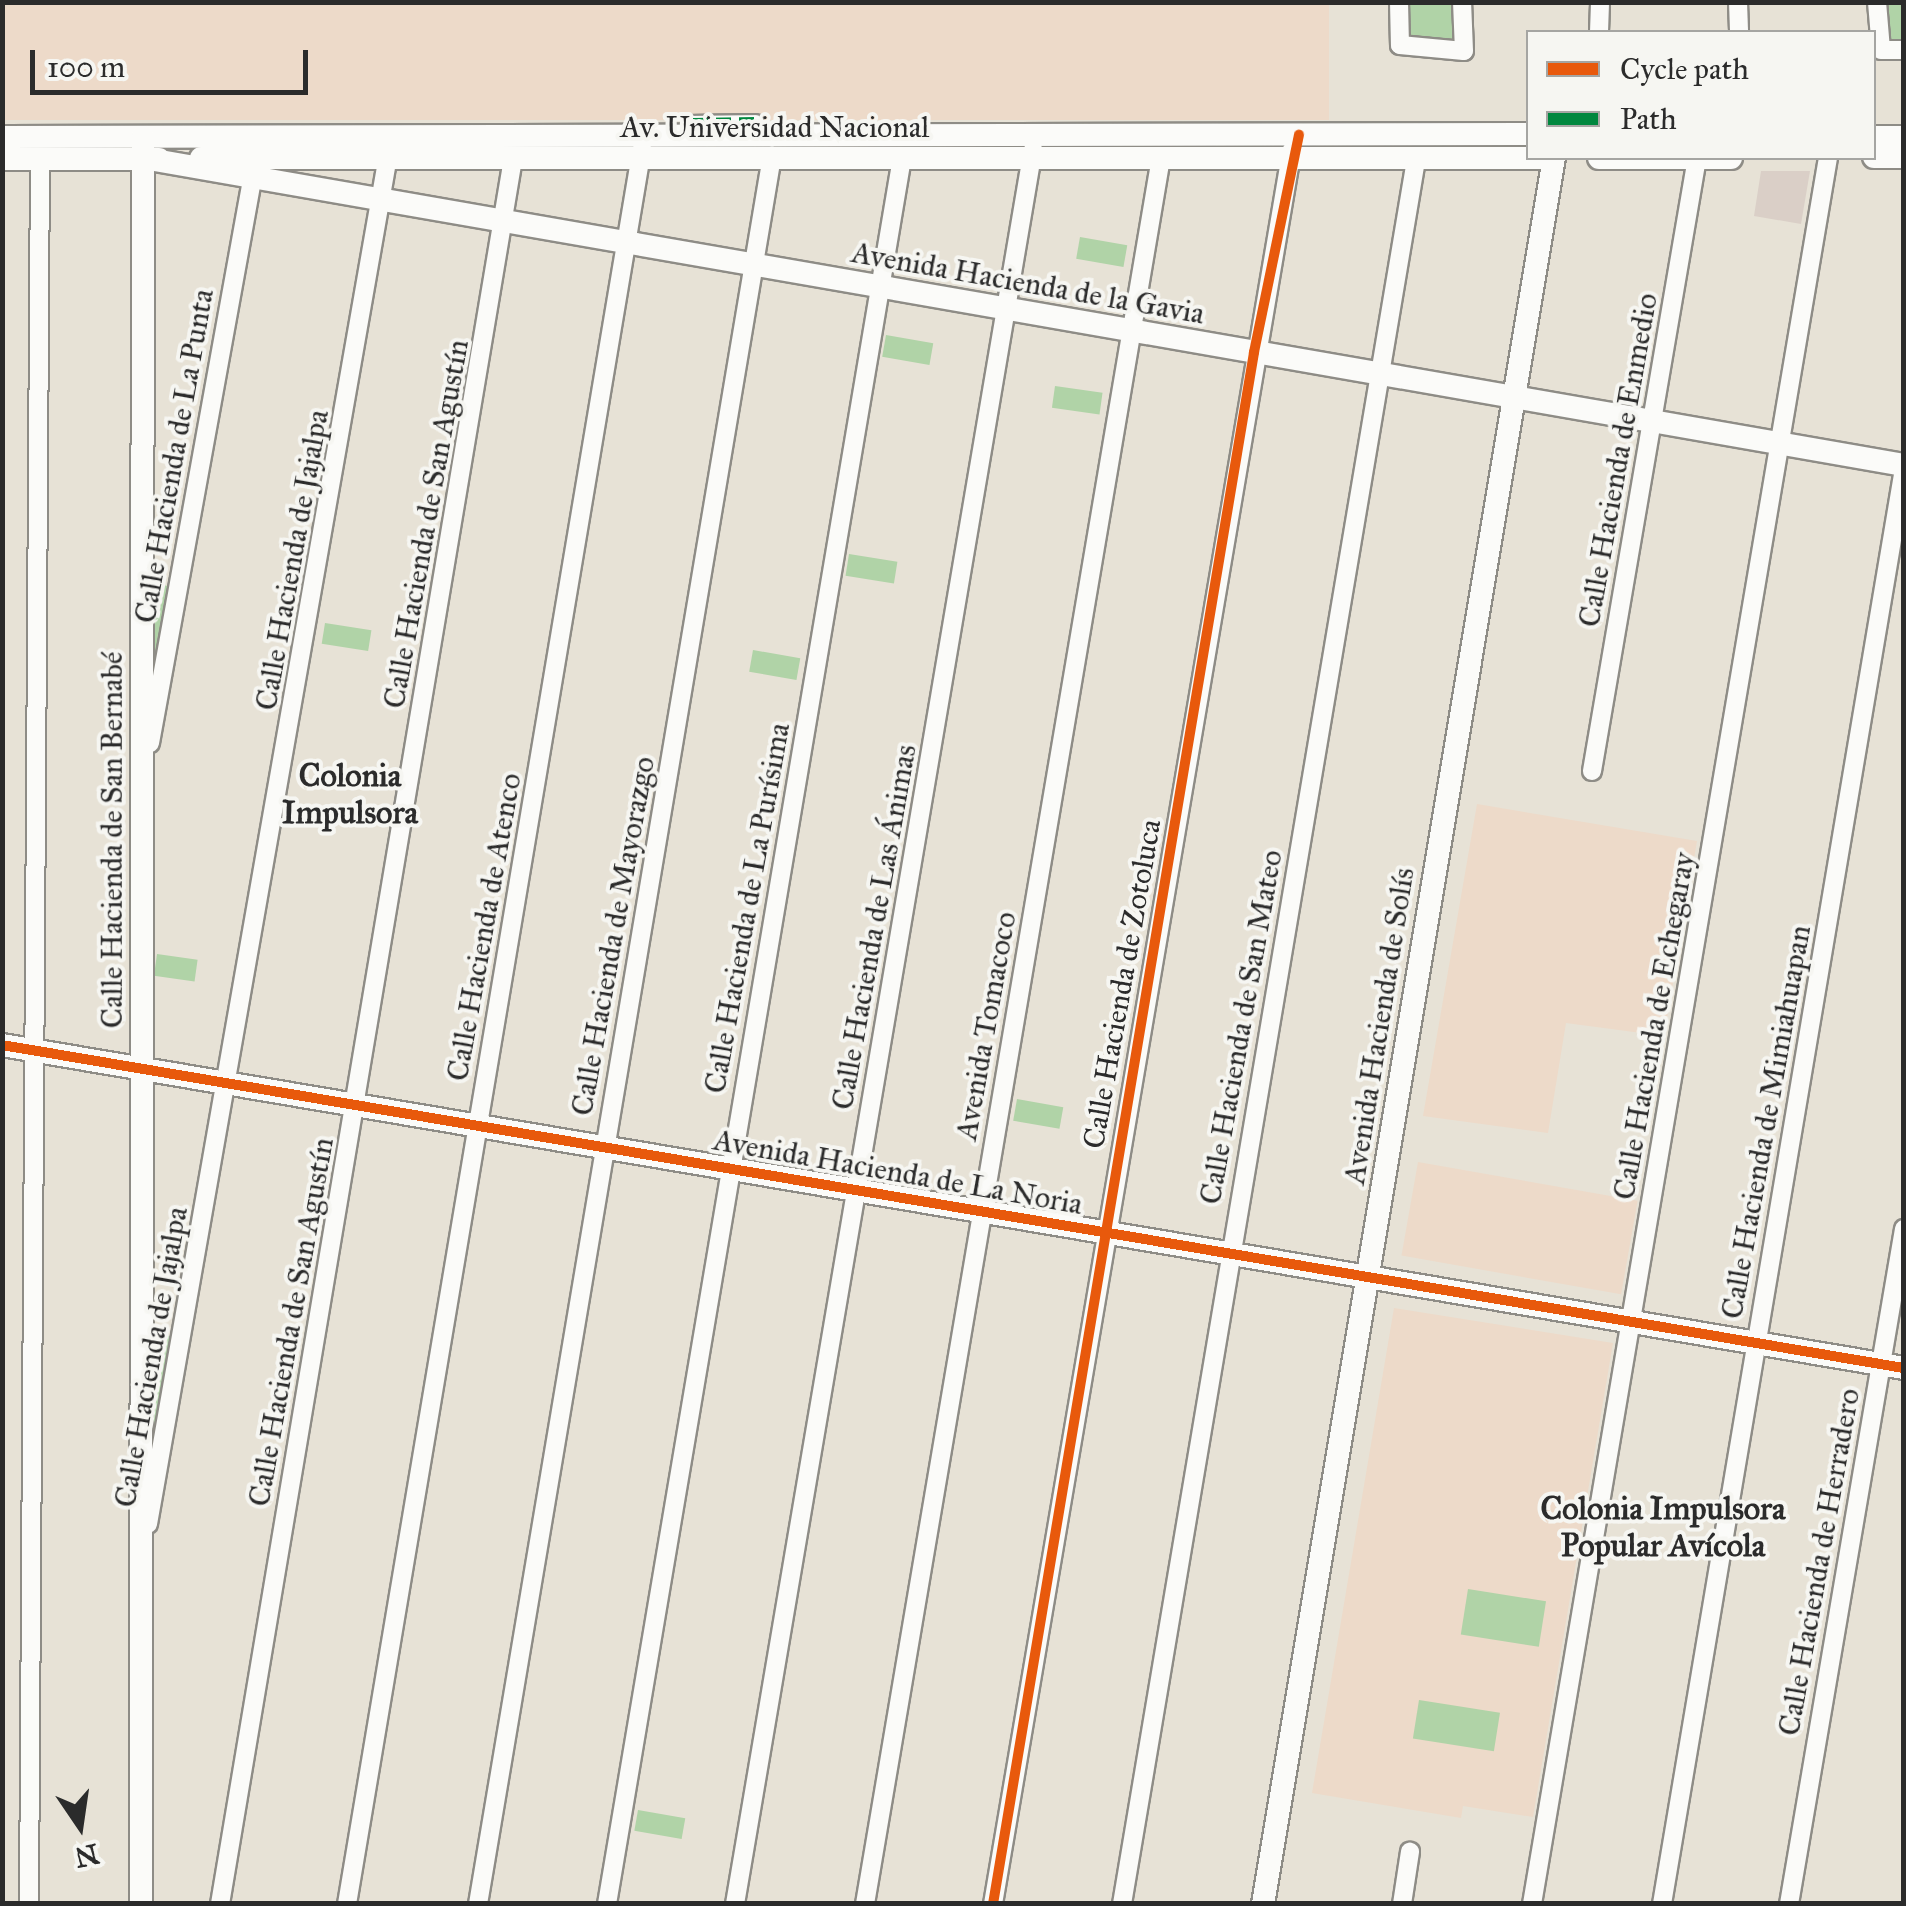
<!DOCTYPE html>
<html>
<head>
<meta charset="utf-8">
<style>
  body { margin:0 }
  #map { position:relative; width:1906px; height:1906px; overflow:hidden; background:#e7e2d6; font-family:"IM FELL Great Primer",serif }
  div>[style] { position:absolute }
  .built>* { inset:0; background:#eddac9; transform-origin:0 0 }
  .industrial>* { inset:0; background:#dacfc7 }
  .green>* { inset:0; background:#b0d3a7; transform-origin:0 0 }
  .roads { filter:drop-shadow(2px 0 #8e8c86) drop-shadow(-2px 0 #8e8c86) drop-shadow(0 2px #8e8c86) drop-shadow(0 -2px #8e8c86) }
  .pedestrian>* { height:12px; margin:-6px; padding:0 6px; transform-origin:6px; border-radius:6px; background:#fbfbf9 }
  .minor>* { height:18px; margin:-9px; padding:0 9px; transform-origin:9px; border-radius:9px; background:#fbfbf9 }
  .tertiary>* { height:22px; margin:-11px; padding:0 11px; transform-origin:11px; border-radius:11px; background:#fbfbf9 }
  .quiet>* { height:8px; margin-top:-4px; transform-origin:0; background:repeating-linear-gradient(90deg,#00873e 0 15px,transparent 0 23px) }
  .cycleway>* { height:10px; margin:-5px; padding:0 5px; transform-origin:5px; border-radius:5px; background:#e8590c }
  span { translate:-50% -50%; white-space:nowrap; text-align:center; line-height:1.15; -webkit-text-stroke:8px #f6f6f2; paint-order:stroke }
  .street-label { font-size:30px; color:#2b2b2b }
  .neighbourhood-label { font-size:32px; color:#2b2b2b; font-weight:700 }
  .frame { position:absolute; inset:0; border:5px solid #2b2b2b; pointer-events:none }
  .legend { position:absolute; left:1526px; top:30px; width:350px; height:130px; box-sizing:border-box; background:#f6f6f2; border:2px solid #a5a5a2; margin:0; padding:12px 18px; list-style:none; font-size:30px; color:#2b2b2b }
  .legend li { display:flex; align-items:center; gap:20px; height:50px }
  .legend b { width:50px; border:2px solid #a5a5a2 }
  .north { position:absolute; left:30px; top:1776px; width:100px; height:100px; -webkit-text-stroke:8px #f6f6f2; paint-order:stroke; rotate:167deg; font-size:28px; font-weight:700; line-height:40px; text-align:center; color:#2b2b2b }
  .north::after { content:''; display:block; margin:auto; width:35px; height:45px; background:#2b2b2b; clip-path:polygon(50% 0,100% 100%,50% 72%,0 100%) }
  .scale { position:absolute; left:30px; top:50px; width:278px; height:45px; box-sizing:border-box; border:5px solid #2b2b2b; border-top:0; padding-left:12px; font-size:30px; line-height:35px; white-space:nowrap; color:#2b2b2b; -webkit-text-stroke:8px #f6f6f2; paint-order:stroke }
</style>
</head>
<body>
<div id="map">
  <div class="built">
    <div style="left:2px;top:3px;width:1327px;height:117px"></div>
    <div style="clip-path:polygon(1477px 804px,1697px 841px,1664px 1036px,1566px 1023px,1548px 1133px,1423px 1116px)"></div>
    <div style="left:1418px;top:1162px;width:223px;height:95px;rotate:10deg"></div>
    <div style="clip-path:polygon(1394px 1308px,1613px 1343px,1533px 1817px,1463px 1806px,1461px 1818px,1312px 1793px)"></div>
  </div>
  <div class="industrial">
    <div style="clip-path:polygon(1761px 171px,1810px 171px,1801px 224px,1754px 216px)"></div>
  </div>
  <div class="green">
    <div style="left:1408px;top:3px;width:45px;height:37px"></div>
    <div style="left:1888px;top:3px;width:15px;height:37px"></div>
    <div style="left:1080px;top:237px;width:48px;height:22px;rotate:10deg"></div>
    <div style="left:886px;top:335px;width:48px;height:22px;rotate:10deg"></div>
    <div style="left:1055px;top:386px;width:48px;height:22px;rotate:8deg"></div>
    <div style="left:849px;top:554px;width:49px;height:22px;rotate:9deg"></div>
    <div style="clip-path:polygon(152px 583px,168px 586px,153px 666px)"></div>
    <div style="left:325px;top:623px;width:47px;height:21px;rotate:9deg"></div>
    <div style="left:753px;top:650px;width:48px;height:22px;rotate:10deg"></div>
    <div style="left:157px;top:954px;width:41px;height:22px;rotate:8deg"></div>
    <div style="left:1017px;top:1099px;width:47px;height:22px;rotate:10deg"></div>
    <div style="clip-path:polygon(154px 1334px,170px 1336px,154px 1434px)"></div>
    <div style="left:1468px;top:1589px;width:79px;height:46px;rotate:9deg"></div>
    <div style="left:1419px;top:1700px;width:82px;height:39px;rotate:9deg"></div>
    <div style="left:638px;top:1810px;width:48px;height:21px;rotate:10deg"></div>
  </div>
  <div class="roads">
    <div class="pedestrian">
      <div style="left:693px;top:122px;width:63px;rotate:-0.9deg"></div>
    </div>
    <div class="minor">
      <div style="left:1399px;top:2px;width:43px;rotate:88.7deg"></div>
      <div style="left:1400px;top:45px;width:64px;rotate:5.4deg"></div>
      <div style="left:1464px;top:51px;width:49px;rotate:-92.3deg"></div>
      <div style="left:1738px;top:2px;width:30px;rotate:88deg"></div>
      <div style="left:1877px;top:2px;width:48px;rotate:85.2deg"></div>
      <div style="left:1599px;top:32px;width:30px;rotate:-88deg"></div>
      <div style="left:1881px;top:50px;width:23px"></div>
      <div style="left:150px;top:743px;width:583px;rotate:-79.73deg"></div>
      <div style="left:1592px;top:771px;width:622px;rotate:-80.28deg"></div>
      <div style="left:148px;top:1524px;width:1389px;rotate:-80.05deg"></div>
      <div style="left:29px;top:1904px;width:1745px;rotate:-89.64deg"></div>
      <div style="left:220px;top:1904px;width:1770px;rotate:-80.47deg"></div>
      <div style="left:347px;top:1904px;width:1780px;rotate:-80.46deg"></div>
      <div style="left:478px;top:1904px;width:1773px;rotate:-80.45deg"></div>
      <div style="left:607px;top:1904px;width:1771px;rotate:-80.41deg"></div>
      <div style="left:735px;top:1904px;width:1780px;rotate:-80.36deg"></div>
      <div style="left:865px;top:1904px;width:1771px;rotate:-80.38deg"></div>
      <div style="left:993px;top:1904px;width:1779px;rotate:-80.33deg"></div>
      <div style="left:1122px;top:1904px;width:1769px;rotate:-80.43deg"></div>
      <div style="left:1402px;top:1904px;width:53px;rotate:-81.3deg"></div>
      <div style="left:1532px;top:1904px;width:1771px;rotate:-80.38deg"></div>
      <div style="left:1662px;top:1904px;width:1456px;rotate:-80.43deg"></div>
      <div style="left:1789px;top:1904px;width:685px;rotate:-80.33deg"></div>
    </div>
    <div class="tertiary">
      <div style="left:2px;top:137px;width:1526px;rotate:-0.11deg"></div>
      <div style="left:1874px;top:137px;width:30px"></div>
      <div style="left:1874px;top:157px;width:30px"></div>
      <div style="left:143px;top:158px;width:1788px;rotate:9.89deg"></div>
      <div style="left:201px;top:158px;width:1345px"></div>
      <div style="left:1599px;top:158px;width:132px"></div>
      <div style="left:2px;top:159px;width:157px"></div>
      <div style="left:2px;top:1045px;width:1929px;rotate:9.64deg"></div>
      <div style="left:141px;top:1904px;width:1767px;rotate:-89.94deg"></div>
      <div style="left:1263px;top:1904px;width:1770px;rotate:-80.54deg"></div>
    </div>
  </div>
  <div class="quiet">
    <div style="left:693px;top:122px;width:63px;rotate:-0.9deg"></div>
  </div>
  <div class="cycleway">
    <div style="left:2px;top:1045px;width:1929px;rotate:9.64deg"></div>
    <div style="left:993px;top:1904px;width:1574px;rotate:-80.45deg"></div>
    <div style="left:1254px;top:352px;width:222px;rotate:-78.3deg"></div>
  </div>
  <div class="street-label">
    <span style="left:775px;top:127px">Av. Universidad Nacional</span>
    <span style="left:1028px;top:283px;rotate:10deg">Avenida Hacienda de la Gavia</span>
    <span style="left:174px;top:456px;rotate:-80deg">Calle Hacienda de La Punta</span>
    <span style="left:1618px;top:460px;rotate:-80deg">Calle Hacienda de Enmedio</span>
    <span style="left:426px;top:524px;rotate:-80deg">Calle Hacienda de San Agustín</span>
    <span style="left:292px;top:560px;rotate:-80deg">Calle Hacienda de Jajalpa</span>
    <span style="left:112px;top:840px;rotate:-90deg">Calle Hacienda de San Bernabé</span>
    <span style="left:747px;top:908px;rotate:-80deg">Calle Hacienda de La Purísima</span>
    <span style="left:484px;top:927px;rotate:-80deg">Calle Hacienda de Atenco</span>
    <span style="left:874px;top:927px;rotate:-80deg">Calle Hacienda de Las Ánimas</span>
    <span style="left:613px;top:936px;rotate:-80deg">Calle Hacienda de Mayorazgo</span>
    <span style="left:1122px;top:984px;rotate:-80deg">Calle Hacienda de Zotoluca</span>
    <span style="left:986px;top:1026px;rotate:-80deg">Avenida Tomacoco</span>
    <span style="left:1379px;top:1026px;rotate:-81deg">Avenida Hacienda de Solís</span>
    <span style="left:1654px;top:1026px;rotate:-80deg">Calle Hacienda de Echegaray</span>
    <span style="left:1241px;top:1027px;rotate:-80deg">Calle Hacienda de San Mateo</span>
    <span style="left:1766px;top:1122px;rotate:-80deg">Calle Hacienda de Mimiahuapan</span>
    <span style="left:898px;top:1172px;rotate:10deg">Avenida Hacienda de La Noria</span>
    <span style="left:291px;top:1322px;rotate:-80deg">Calle Hacienda de San Agustín</span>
    <span style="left:151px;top:1357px;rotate:-80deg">Calle Hacienda de Jajalpa</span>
    <span style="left:1819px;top:1562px;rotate:-80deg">Calle Hacienda de Herradero</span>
  </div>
  <div class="neighbourhood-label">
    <span style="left:350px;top:795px">Colonia<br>Impulsora</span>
    <span style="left:1663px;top:1528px">Colonia Impulsora<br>Popular Avícola</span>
  </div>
  <div class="frame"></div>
  <ul class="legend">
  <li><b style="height:12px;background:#e8590c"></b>Cycle path</li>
  <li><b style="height:12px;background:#00873e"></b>Path</li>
  </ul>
  <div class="north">N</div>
  <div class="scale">100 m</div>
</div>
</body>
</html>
